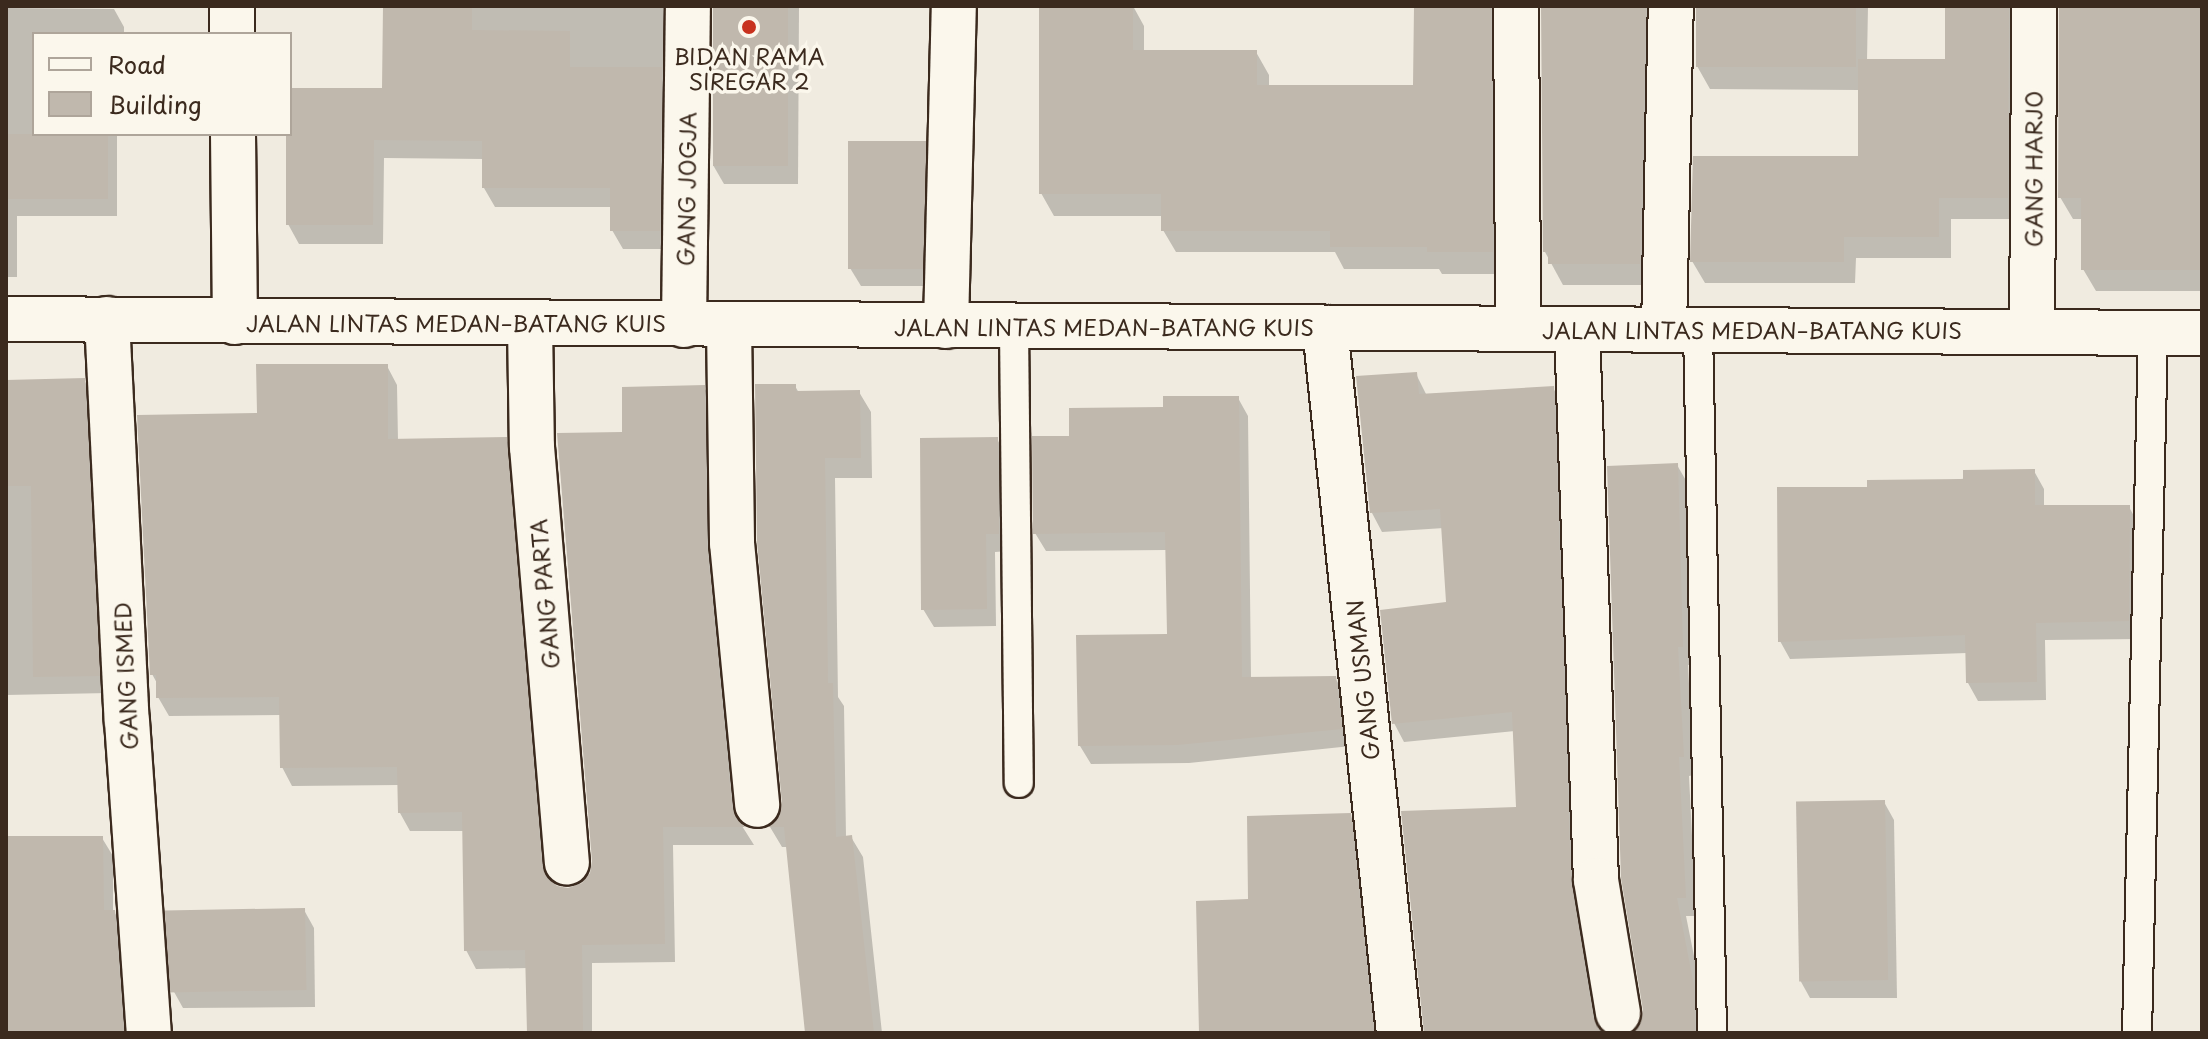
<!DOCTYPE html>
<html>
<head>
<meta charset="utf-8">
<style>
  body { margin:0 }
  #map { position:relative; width:2208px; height:1039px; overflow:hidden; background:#f0ebe0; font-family:"Playpen Sans",sans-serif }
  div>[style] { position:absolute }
  .shadow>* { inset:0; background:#0003 }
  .building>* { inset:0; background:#c0b8ad; transform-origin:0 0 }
  .roads { filter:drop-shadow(2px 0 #3b2a1e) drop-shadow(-2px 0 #3b2a1e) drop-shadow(0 2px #3b2a1e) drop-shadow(0 -2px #3b2a1e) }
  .lane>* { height:28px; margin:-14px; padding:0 14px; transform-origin:14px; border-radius:14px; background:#fbf7ec }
  .street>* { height:44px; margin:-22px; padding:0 22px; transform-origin:22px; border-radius:22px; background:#fbf7ec }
  .highway>* { height:44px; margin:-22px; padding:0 22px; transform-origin:22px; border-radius:22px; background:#fbf7ec }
  .dots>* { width:22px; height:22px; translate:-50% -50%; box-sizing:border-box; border:4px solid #fbf7ec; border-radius:50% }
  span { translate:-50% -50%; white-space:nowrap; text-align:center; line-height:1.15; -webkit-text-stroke:7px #fbf7ec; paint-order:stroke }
  .poi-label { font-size:22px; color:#3b2a1e }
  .street-label { font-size:22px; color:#3b2a1e }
  .frame { position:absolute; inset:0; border:8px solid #3b2a1e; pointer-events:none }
  .legend { position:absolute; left:32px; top:32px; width:260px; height:104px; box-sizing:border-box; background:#fbf7ec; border:2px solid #aea59a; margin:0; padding:10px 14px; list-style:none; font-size:24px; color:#3b2a1e }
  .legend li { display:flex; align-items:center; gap:16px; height:40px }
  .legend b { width:40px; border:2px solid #aea59a }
</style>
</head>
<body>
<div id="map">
  <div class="shadow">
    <div style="clip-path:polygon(385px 6px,684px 6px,670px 249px,623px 249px,612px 230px,612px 207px,495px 207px,484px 188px,484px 159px,384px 158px,383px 244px,299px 244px,288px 224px,290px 90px,384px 90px)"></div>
    <div style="clip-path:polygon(715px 6px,799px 6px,798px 184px,724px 184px,713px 165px)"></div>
    <div style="clip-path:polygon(1000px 6px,1133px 6px,1144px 26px,1144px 52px,1256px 52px,1269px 75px,1269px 87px,1415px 87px,1416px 6px,1518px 6px,1504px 274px,1442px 274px,1439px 269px,1344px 269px,1335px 252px,1176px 252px,1163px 230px,1163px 216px,1054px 216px,1041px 193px,1041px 8px)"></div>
    <div style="clip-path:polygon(1542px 6px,1672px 6px,1652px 285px,1563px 285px,1545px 252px)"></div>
    <div style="clip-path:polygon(1697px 6px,1868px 6px,1867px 61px,1947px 61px,1947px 6px,2036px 6px,2020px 219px,1951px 219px,1951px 258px,1856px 258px,1855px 283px,1705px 283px,1692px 261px,1860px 158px,1860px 90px,1710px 89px,1697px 66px)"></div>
    <div style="clip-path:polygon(2059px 6px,2202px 6px,2202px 291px,2096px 291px,2083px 269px,2083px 219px,2073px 219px,2060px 197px)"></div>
    <div style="clip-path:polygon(6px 8px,114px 9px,124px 27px,124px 34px,34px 34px,34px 134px,117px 134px,117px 216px,17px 216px,17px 277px,6px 277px)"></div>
    <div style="clip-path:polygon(924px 143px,935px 161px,932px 286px,861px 286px,850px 268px)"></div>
    <div style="clip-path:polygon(387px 366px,397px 385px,398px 441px,506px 439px,516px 458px,552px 884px,568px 890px,582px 886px,591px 875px,624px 434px,704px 387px,714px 406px,717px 565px,742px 826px,754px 845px,673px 845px,675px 962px,592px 963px,592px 1033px,529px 1033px,528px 968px,476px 969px,466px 950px,465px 831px,410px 831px,400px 813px,399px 785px,292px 786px,282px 767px,281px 715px,169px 716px,158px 697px,158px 685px,152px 674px,259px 415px)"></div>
    <div style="clip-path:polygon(1416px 374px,1427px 396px,1553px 388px,1564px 407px,1581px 901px,1602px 1033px,1425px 1033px,1518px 809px,1515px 731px,1404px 742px,1394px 723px,1448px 604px,1444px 528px,1382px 532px,1372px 513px)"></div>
    <div style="clip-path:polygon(84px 380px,94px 398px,109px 693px,6px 695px,6px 382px)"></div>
    <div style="clip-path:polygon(795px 386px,799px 393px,859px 392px,871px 412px,872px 478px,835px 478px,838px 697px,844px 706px,846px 837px,851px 837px,863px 857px,882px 1033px,807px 1033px,788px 847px,782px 847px,770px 827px,781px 817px,784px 803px)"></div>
    <div style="clip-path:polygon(1238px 398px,1248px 416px,1251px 678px,1335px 678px,1346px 696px,1351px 746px,1189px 763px,1091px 764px,1080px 746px,1169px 636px,1167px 550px,1046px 551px,1035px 533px,1071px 438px,1165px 409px)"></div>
    <div style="clip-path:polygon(997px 439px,1007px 457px,1008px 551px,995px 552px,996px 626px,934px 627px,923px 609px)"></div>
    <div style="clip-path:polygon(1677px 465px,1688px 484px,1693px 665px,1688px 665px,1694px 775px,1689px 776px,1696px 916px,1686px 916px,1704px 1006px,1704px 1033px,1636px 1033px,1643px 1023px)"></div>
    <div style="clip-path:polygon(2034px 471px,2044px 489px,2044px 507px,2129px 507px,2139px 525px,2139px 639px,2045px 640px,2046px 700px,1978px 701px,1968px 683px,1967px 653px,1790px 659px,1780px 641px,1869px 489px)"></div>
    <div style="clip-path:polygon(1884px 802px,1894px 820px,1897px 998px,1810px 998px,1800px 980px)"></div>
    <div style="clip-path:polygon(1350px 815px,1359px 832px,1381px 1033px,1204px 1033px,1250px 900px)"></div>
    <div style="clip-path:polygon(6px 838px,102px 838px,113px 856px,113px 910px,125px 930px,133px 1033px,9px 1033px)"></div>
    <div style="clip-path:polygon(304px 910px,314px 928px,315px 1007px,183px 1008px,173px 990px)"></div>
  </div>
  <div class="building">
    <div style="clip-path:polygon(383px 6px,472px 6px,472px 30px,570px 31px,570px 67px,662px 67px,660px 231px,610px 231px,610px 188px,482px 188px,482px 141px,374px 140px,373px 225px,286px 225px,286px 134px,290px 134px,290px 88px,382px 88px)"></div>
    <div style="left:713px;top:6px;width:75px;height:160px"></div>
    <div style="clip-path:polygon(1039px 6px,1133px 6px,1133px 50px,1257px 50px,1257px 85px,1413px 85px,1414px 6px,1491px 6px,1493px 252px,1427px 252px,1427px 247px,1330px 247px,1330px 231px,1161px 231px,1161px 194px,1039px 194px)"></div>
    <div style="clip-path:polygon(1541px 6px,1646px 6px,1640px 264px,1548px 264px,1548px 252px,1543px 252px)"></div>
    <div style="left:1696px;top:6px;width:160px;height:61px"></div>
    <div style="clip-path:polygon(1945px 6px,2009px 6px,2008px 198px,1939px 198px,1939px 237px,1844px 237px,1844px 262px,1690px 262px,1693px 156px,1858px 156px,1858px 59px,1945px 59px)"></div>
    <div style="clip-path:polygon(2059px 6px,2202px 6px,2202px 270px,2081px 270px,2081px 198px,2058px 198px)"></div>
    <div style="left:6px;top:134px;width:102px;height:65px"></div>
    <div style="left:848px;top:141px;width:78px;height:128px"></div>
    <div style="clip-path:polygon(256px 364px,388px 364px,388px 439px,507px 437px,542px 865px,547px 878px,557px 886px,568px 888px,582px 883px,590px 873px,592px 861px,557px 433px,622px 432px,622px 387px,705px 385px,707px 545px,732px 807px,736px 819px,745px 827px,663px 827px,665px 944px,582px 945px,583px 1033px,527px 1033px,525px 950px,464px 951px,462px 812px,398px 813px,397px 767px,280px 768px,279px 697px,156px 698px,156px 675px,150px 675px,137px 415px,257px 413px)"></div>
    <div style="clip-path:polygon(1417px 372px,1419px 394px,1554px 386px,1571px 881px,1593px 1017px,1604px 1033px,1424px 1033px,1401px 811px,1516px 807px,1512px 712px,1392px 724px,1380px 610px,1446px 602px,1440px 509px,1370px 513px,1356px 376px)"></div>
    <div style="clip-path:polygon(85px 378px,100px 676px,33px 677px,31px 486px,6px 486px,6px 380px)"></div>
    <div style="clip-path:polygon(755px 384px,796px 384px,796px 391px,860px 390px,861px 458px,825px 458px,828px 683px,833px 683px,836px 837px,852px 835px,874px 1033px,805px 1033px,784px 827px,768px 827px,779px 816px,782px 803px,757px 542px)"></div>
    <div style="clip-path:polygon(1163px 396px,1239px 396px,1242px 677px,1336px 676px,1342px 729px,1177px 745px,1078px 746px,1076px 635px,1167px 634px,1165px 532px,1033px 534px,1032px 436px,1069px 436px,1069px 408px,1163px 407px)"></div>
    <div style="clip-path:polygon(998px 437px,999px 534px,986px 534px,987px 609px,921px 610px,920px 438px)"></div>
    <div style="clip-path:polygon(1678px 463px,1683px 647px,1678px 647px,1684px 757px,1679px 757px,1686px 898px,1677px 898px,1694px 986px,1695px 1033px,1633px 1033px,1641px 1022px,1643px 1010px,1621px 878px,1607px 466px)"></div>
    <div style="clip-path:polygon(2035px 469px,2035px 505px,2130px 505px,2129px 621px,2036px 623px,2037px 682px,1966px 683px,1965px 635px,1778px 642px,1777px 487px,1867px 487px,1867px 480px,1963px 479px,1963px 470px)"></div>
    <div style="left:1885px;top:800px;width:180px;height:89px;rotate:89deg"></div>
    <div style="clip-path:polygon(1351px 813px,1374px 1033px,1199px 1033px,1196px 901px,1248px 899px,1247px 816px)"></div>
    <div style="clip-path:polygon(6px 836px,103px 836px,104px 910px,115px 910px,124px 1033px,7px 1033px)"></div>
    <div style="left:305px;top:908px;width:82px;height:140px;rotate:89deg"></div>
  </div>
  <div class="roads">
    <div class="lane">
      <div style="left:1014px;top:328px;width:455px;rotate:89.4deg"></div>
      <div style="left:1698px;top:329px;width:704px;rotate:88.86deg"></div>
      <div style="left:2137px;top:1033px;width:700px;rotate:-88.69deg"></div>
    </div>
    <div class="street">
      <div style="left:232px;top:6px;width:28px;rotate:90deg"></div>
      <div style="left:1516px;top:6px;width:323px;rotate:89.6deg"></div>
      <div style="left:233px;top:134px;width:188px;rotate:89.4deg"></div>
      <div style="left:107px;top:319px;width:402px;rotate:87.2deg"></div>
      <div style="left:127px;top:721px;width:313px;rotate:86deg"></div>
      <div style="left:530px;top:325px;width:122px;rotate:89.1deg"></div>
      <div style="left:532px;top:447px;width:417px;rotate:85.2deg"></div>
      <div style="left:684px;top:325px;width:319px;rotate:-89.3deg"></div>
      <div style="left:729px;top:325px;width:218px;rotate:89.2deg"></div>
      <div style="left:732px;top:543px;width:263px;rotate:84.5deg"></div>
      <div style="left:946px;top:326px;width:320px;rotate:-88.6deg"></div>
      <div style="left:1325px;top:328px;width:709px;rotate:84.01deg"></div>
      <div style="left:1577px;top:329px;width:551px;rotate:88.03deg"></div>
      <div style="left:1596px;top:880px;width:135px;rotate:80.6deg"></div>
      <div style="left:1664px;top:330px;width:324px;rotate:-88.8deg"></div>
      <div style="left:2032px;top:332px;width:326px;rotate:-89.6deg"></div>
    </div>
    <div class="highway">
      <div style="left:6px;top:319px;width:2196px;rotate:0.37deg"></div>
    </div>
  </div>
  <div class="dots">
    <div style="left:749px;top:27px;background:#c8321e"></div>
  </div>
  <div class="poi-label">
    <span style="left:749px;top:68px">BIDAN RAMA<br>SIREGAR 2</span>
  </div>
  <div class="street-label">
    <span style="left:2033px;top:169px;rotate:-90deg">GANG HARJO</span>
    <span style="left:686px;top:189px;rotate:-89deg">GANG JOGJA</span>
    <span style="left:456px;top:323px">JALAN LINTAS MEDAN–BATANG KUIS</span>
    <span style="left:1104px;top:327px">JALAN LINTAS MEDAN–BATANG KUIS</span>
    <span style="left:1752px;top:330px">JALAN LINTAS MEDAN–BATANG KUIS</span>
    <span style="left:544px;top:594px;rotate:-95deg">GANG PARTA</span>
    <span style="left:125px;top:676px;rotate:-93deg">GANG ISMED</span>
    <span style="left:1362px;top:680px;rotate:-96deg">GANG USMAN</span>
  </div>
  <div class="frame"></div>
  <ul class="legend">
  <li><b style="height:10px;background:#fbf7ec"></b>Road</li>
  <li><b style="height:22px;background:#c0b8ad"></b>Building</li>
  </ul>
</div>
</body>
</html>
